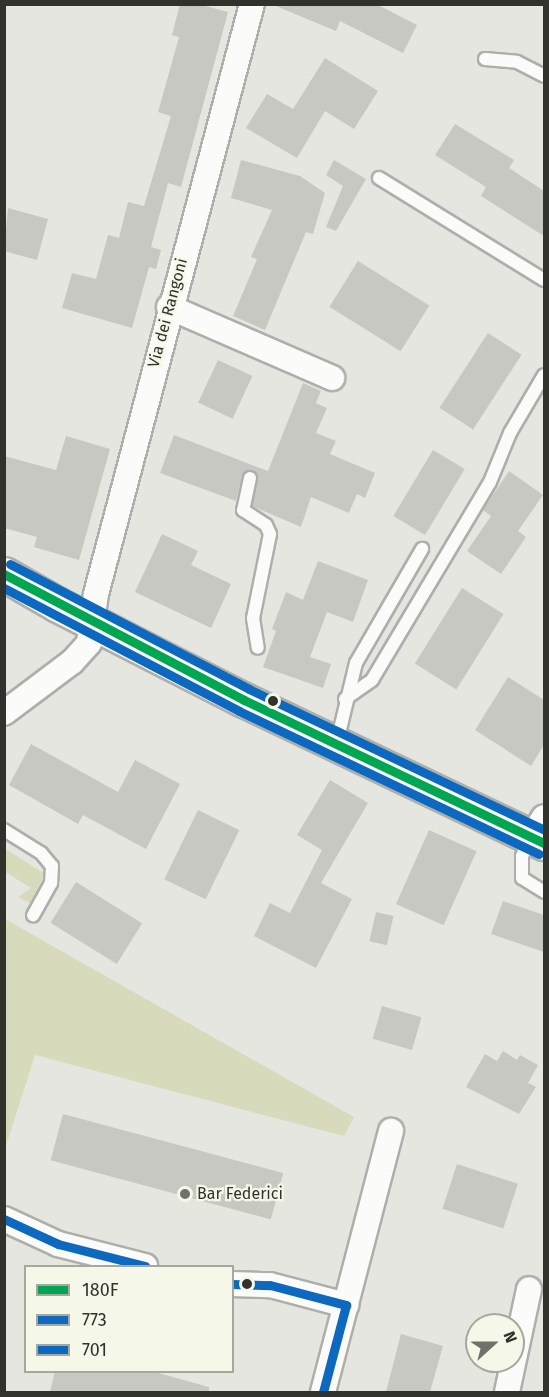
<!DOCTYPE html>
<html>
<head>
<meta charset="utf-8">
<style>
  body { margin:0 }
  #map { position:relative; width:549px; height:1397px; overflow:hidden; background:#e6e6e0; font-family:"Fira Sans",sans-serif }
  div>[style] { position:absolute }
  .green>* { inset:0; background:#d7dabb }
  .building>* { inset:0; background:#c8c8c3; transform-origin:0 0 }
  .roads { filter:drop-shadow(2px 0 #aeaeaa) drop-shadow(-2px 0 #aeaeaa) drop-shadow(0 2px #aeaeaa) drop-shadow(0 -2px #aeaeaa) }
  .service>* { height:12px; margin:-6px; padding:0 6px; transform-origin:6px; border-radius:6px; background:#fbfbfa }
  .minor>* { height:24px; margin:-12px; padding:0 12px; transform-origin:12px; border-radius:12px; background:#fbfbfa }
  .secondary>* { height:33px; margin:-16.5px; padding:0 16.5px; transform-origin:16.5px; border-radius:16.5px; background:#fbfbfa }
  .bus-1>* { height:9px; margin:-4.5px; padding:0 4.5px; transform-origin:4.5px; border-radius:4.5px; background:#00a651 }
  .bus-2>* { height:9px; margin:-4.5px; padding:0 4.5px; transform-origin:4.5px; border-radius:4.5px; background:#0c69bf }
  .bus-3>* { height:9px; margin:-4.5px; padding:0 4.5px; transform-origin:4.5px; border-radius:4.5px; background:#0c69bf }
  .bus-4>* { height:9px; margin:-4.5px; padding:0 4.5px; transform-origin:4.5px; border-radius:4.5px; background:#0c69bf }
  .dots>* { width:16px; height:16px; translate:-50% -50%; box-sizing:border-box; border:3px solid #f5f7e9; border-radius:50% }
  span { translate:-50% -50%; white-space:nowrap; text-align:center; line-height:1.15; -webkit-text-stroke:4.5px #f5f7e9; paint-order:stroke }
  .street-label { font-size:16px; color:#31322c }
  .poi-label { font-size:16px; color:#31322c }
  .left { translate:0 -50%; text-align:left }
  .frame { position:absolute; inset:0; border:6px solid #31322c; pointer-events:none }
  .legend { position:absolute; left:24px; top:1265px; width:210px; height:108px; box-sizing:border-box; background:#f5f7e9; border:2px solid #a7a89d; margin:0; padding:8px 10px; list-style:none; font-size:18px; color:#31322c }
  .legend li { display:flex; align-items:center; gap:12px; height:30px }
  .legend b { width:30px; border:2px solid #a7a89d }
  .north { position:absolute; left:465px; top:1313px; width:60px; height:60px; box-sizing:border-box; background:#f5f7e9; border:2px solid #a7a89d; border-radius:50%; rotate:69deg; font-size:16px; font-weight:700; line-height:24px; text-align:center; color:#31322c }
  .north::after { content:''; display:block; margin:auto; width:21px; height:27px; background:#70716b; clip-path:polygon(50% 0,100% 100%,50% 72%,0 100%) }
</style>
</head>
<body>
<div id="map">
  <div class="green">
    <div style="clip-path:polygon(4px 848px,45px 874px,30px 903px,18px 897px,31px 888px,5px 872px)"></div>
    <div style="clip-path:polygon(5px 919px,354px 1117px,344px 1136px,35px 1055px,5px 1149px)"></div>
  </div>
  <div class="building">
    <div style="clip-path:polygon(180px 4px,198px 4px,228px 12px,181px 187px,168px 183px,151px 247px,161px 250px,156px 269px,149px 267px,132px 328px,62px 308px,72px 273px,96px 279px,108px 235px,119px 238px,128px 202px,144px 206px,171px 116px,158px 112px,179px 37px,172px 35px)"></div>
    <div style="clip-path:polygon(271px 4px,376px 4px,417px 25px,403px 53px,340px 21px,336px 31px)"></div>
    <div style="clip-path:polygon(325px 58px,378px 91px,354px 129px,325px 111px,297px 158px,246px 128px,267px 94px,293px 109px)"></div>
    <div style="clip-path:polygon(455px 124px,514px 160px,509px 168px,544px 191px,544px 236px,481px 196px,486px 187px,435px 155px)"></div>
    <div style="clip-path:polygon(241px 160px,300px 176px,325px 193px,313px 234px,306px 232px,265px 330px,233px 316px,257px 259px,251px 257px,272px 210px,231px 198px)"></div>
    <div style="clip-path:polygon(334px 160px,366px 179px,336px 231px,326px 227px,343px 186px,326px 175px)"></div>
    <div style="clip-path:polygon(8px 208px,48px 219px,37px 260px,4px 251px)"></div>
    <div style="left:358px;top:261px;width:84px;height:54px;rotate:32deg"></div>
    <div style="left:488px;top:333px;width:40px;height:89px;rotate:33deg"></div>
    <div style="left:218px;top:360px;width:38px;height:47px;rotate:25deg"></div>
    <div style="clip-path:polygon(303px 383px,321px 391px,316px 403px,327px 408px,316px 433px,336px 441px,330px 454px,375px 473px,365px 498px,357px 494px,349px 513px,311px 497px,301px 527px,252px 506px,258px 479px,252px 470px,242px 476px,236px 501px,160px 473px,174px 435px,268px 471px)"></div>
    <div style="clip-path:polygon(66px 436px,110px 449px,79px 560px,34px 547px,37px 537px,4px 528px,4px 456px,56px 470px)"></div>
    <div style="left:433px;top:450px;width:37px;height:77px;rotate:31deg"></div>
    <div style="clip-path:polygon(509px 471px,543px 495px,518px 531px,526px 537px,501px 574px,467px 551px,491px 516px,483px 510px)"></div>
    <div style="clip-path:polygon(162px 534px,198px 551px,191px 565px,231px 584px,211px 628px,135px 592px)"></div>
    <div style="clip-path:polygon(318px 561px,368px 580px,353px 622px,327px 612px,310px 657px,331px 664px,323px 688px,263px 667px,276px 631px,272px 629px,286px 592px,303px 600px)"></div>
    <div style="left:462px;top:588px;width:49px;height:89px;rotate:32deg"></div>
    <div style="clip-path:polygon(508px 677px,544px 700px,544px 745px,531px 766px,475px 730px)"></div>
    <div style="clip-path:polygon(31px 744px,118px 792px,135px 760px,180px 784px,146px 849px,83px 815px,78px 824px,9px 785px)"></div>
    <div style="clip-path:polygon(330px 780px,368px 803px,321px 883px,352px 899px,316px 968px,254px 936px,270px 903px,290px 913px,322px 850px,297px 835px)"></div>
    <div style="left:198px;top:810px;width:46px;height:77px;rotate:26deg"></div>
    <div style="left:429px;top:830px;width:52px;height:81px;rotate:24deg"></div>
    <div style="left:76px;top:882px;width:78px;height:48px;rotate:32deg"></div>
    <div style="clip-path:polygon(503px 901px,544px 915px,544px 952px,491px 934px)"></div>
    <div style="left:376px;top:912px;width:18px;height:30px;rotate:13deg"></div>
    <div style="left:382px;top:1006px;width:41px;height:34px;rotate:16deg"></div>
    <div style="clip-path:polygon(503px 1051px,517px 1060px,520px 1055px,538px 1065px,528px 1083px,536px 1087px,519px 1114px,466px 1087px,485px 1054px,497px 1061px)"></div>
    <div style="left:63px;top:1114px;width:228px;height:48px;rotate:15deg"></div>
    <div style="left:457px;top:1164px;width:64px;height:47px;rotate:18deg"></div>
    <div style="clip-path:polygon(401px 1334px,443px 1346px,430px 1392px,386px 1392px)"></div>
    <div style="clip-path:polygon(55px 1371px,151px 1371px,209px 1387px,209px 1392px,50px 1392px)"></div>
  </div>
  <div class="roads">
    <div class="service">
      <div style="left:485px;top:59px;width:32px;rotate:5deg"></div>
      <div style="left:517px;top:62px;width:30px;rotate:27deg"></div>
      <div style="left:379px;top:178px;width:194px;rotate:31.7deg"></div>
      <div style="left:250px;top:478px;width:33px;rotate:102deg"></div>
      <div style="left:243px;top:510px;width:27px;rotate:33deg"></div>
      <div style="left:266px;top:525px;width:10px;rotate:66deg"></div>
      <div style="left:270px;top:534px;width:86px;rotate:101.4deg"></div>
      <div style="left:253px;top:618px;width:30px;rotate:81deg"></div>
      <div style="left:345px;top:699px;width:33px;rotate:-35deg"></div>
      <div style="left:372px;top:680px;width:230px;rotate:-59.2deg"></div>
      <div style="left:490px;top:482px;width:53px;rotate:-67.8deg"></div>
      <div style="left:510px;top:433px;width:67px;rotate:-59.6deg"></div>
      <div style="left:337px;top:742px;width:81px;rotate:-76.5deg"></div>
      <div style="left:356px;top:663px;width:132px;rotate:-59.9deg"></div>
      <div style="left:4px;top:830px;width:44px;rotate:31.9deg"></div>
      <div style="left:41px;top:853px;width:17px;rotate:50deg"></div>
      <div style="left:52px;top:866px;width:17px;rotate:93deg"></div>
      <div style="left:51px;top:883px;width:37px;rotate:119deg"></div>
      <div style="left:530px;top:839px;width:19px;rotate:115deg"></div>
      <div style="left:522px;top:856px;width:22px;rotate:90deg"></div>
      <div style="left:522px;top:878px;width:26px;rotate:32deg"></div>
    </div>
    <div class="minor">
      <div style="left:169px;top:307px;width:178px;rotate:23.5deg"></div>
      <div style="left:4px;top:713px;width:85px;rotate:-36.9deg"></div>
      <div style="left:72px;top:662px;width:25px;rotate:-48deg"></div>
      <div style="left:89px;top:643px;width:49px;rotate:-81.9deg"></div>
      <div style="left:96px;top:594px;width:610px;rotate:-75.19deg"></div>
      <div style="left:532px;top:837px;width:23px;rotate:-59deg"></div>
      <div style="left:4px;top:1219px;width:60px;rotate:24.8deg"></div>
      <div style="left:58px;top:1244px;width:90px;rotate:14.2deg"></div>
      <div style="left:232px;top:1284px;width:38px;rotate:2deg"></div>
      <div style="left:270px;top:1285px;width:79px;rotate:14.7deg"></div>
      <div style="left:323px;top:1392px;width:270px;rotate:-75.4deg"></div>
      <div style="left:507px;top:1392px;width:105px;rotate:-77.9deg"></div>
    </div>
    <div class="secondary">
      <div style="left:4px;top:574px;width:62px;rotate:29.9deg"></div>
      <div style="left:58px;top:605px;width:209px;rotate:27.1deg"></div>
      <div style="left:244px;top:700px;width:332px;rotate:25.5deg"></div>
    </div>
  </div>
  <div class="bus-1">
    <div style="left:4px;top:574px;width:271px;rotate:27.7deg"></div>
    <div style="left:244px;top:700px;width:332px;rotate:25.5deg"></div>
  </div>
  <div class="bus-2">
    <div style="left:4px;top:588px;width:265px;rotate:27.6deg"></div>
    <div style="left:239px;top:711px;width:332px;rotate:25.5deg"></div>
  </div>
  <div class="bus-3">
    <div style="left:10px;top:564px;width:270px;rotate:27.6deg"></div>
    <div style="left:249px;top:689px;width:327px;rotate:25.5deg"></div>
  </div>
  <div class="bus-4">
    <div style="left:4px;top:1219px;width:60px;rotate:24.8deg"></div>
    <div style="left:58px;top:1244px;width:90px;rotate:14.2deg"></div>
    <div style="left:232px;top:1284px;width:38px;rotate:2deg"></div>
    <div style="left:270px;top:1285px;width:79px;rotate:14.7deg"></div>
    <div style="left:346px;top:1305px;width:90px;rotate:104.8deg"></div>
  </div>
  <div class="dots">
    <div style="left:273px;top:701px;background:#31322c"></div>
    <div style="left:185px;top:1194px;background:#70716b"></div>
    <div style="left:247px;top:1284px;background:#31322c"></div>
  </div>
  <div class="street-label">
    <span style="left:168px;top:313px;rotate:-75deg">Via dei Rangoni</span>
  </div>
  <div class="poi-label">
    <span class="left" style="left:197px;top:1194px">Bar Federici</span>
  </div>
  <div class="frame"></div>
  <ul class="legend">
  <li><b style="height:8px;background:#00a651"></b>180F</li>
  <li><b style="height:8px;background:#0c69bf"></b>773</li>
  <li><b style="height:8px;background:#0c69bf"></b>701</li>
  </ul>
  <div class="north">N</div>
</div>
</body>
</html>
